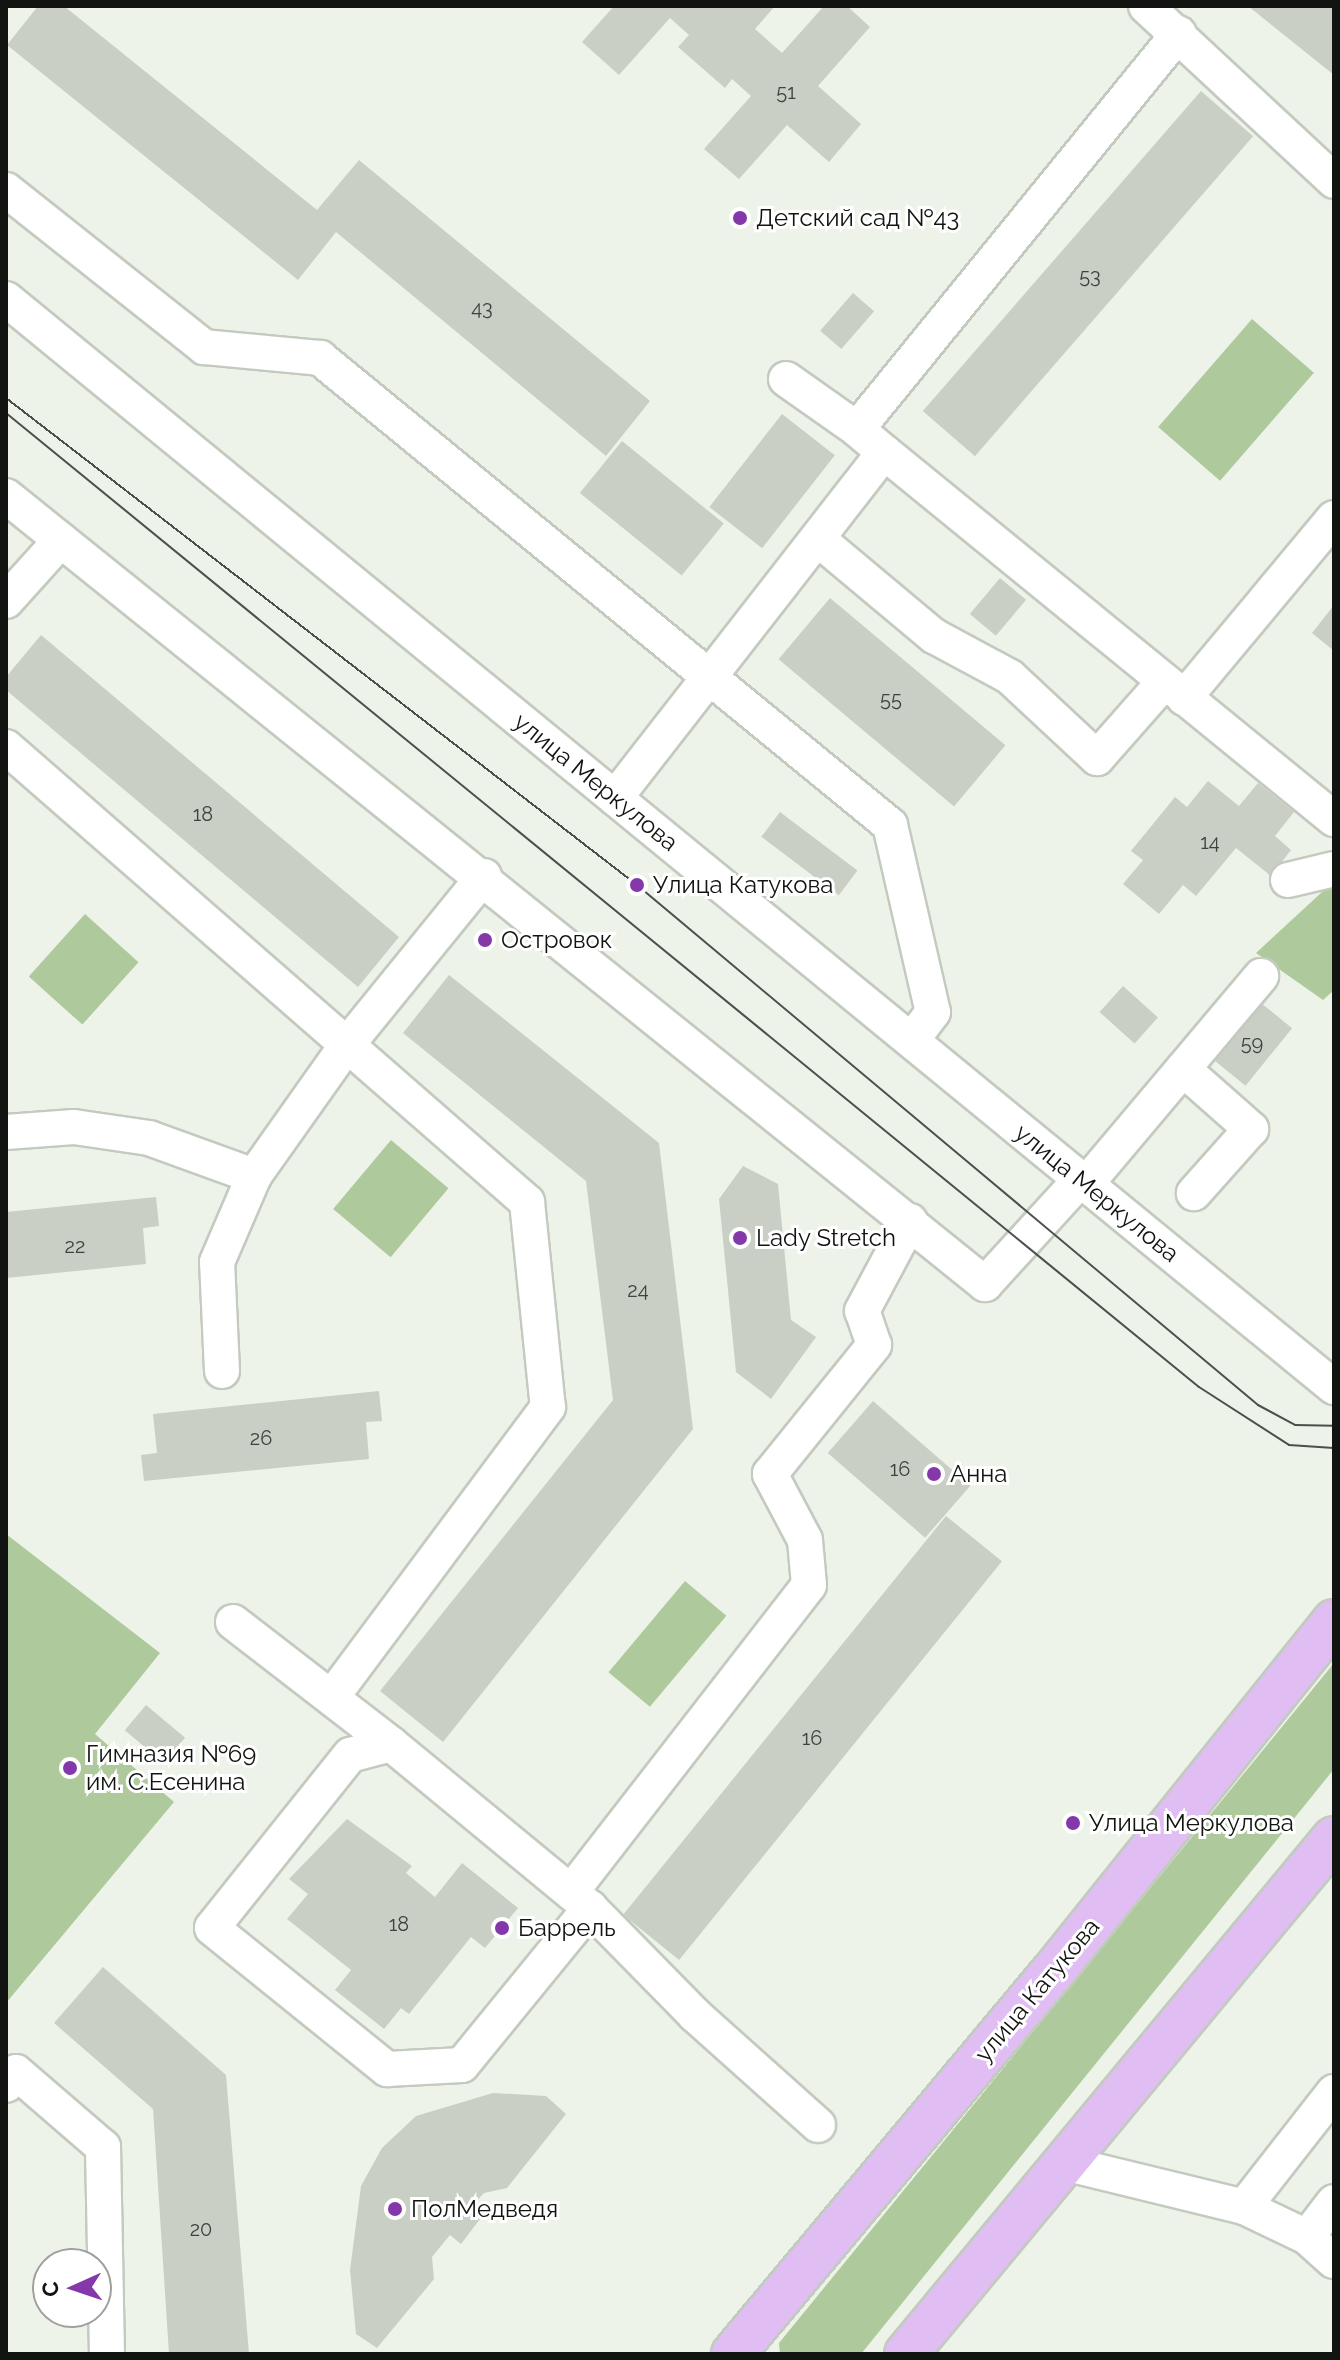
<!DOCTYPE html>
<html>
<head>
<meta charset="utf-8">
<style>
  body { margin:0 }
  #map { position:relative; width:1340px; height:2360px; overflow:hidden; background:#edf3e8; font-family:Raleway,sans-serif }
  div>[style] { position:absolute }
  .green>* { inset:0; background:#aec99b; transform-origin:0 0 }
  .building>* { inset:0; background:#c9cfc4; transform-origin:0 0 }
  .roads { filter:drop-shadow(2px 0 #c3cabf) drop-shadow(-2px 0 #c3cabf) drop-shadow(0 2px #c3cabf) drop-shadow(0 -2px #c3cabf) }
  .minor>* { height:34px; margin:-17px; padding:0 17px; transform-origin:17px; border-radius:17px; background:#fff }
  .major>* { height:42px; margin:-21px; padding:0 21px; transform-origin:21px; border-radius:21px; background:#e0bef4 }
  .tram>* { height:2px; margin:-1px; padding:0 1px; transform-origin:1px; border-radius:1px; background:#4c504a }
  .dots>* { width:22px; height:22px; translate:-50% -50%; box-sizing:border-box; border:4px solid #fff; border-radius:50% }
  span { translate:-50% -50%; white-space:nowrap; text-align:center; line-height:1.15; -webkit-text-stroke:6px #fff; paint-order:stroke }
  .number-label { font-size:20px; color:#3f433d }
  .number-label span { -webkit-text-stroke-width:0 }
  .poi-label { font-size:24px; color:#111410 }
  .left { translate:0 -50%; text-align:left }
  .street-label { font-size:24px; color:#111410 }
  .frame { position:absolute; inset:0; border:8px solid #111410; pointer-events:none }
  .north { position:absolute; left:32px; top:2248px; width:80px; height:80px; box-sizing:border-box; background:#fff; border:2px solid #a0a19f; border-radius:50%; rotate:267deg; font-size:22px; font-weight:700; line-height:32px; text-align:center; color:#111410 }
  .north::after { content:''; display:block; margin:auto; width:28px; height:36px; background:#8438a9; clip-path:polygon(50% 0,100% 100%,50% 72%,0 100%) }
</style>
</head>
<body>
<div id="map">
  <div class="green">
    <div style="left:1252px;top:319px;width:82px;height:143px;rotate:41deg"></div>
    <div style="clip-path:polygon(1334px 881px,1334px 990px,1323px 1000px,1256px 953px)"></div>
    <div style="left:85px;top:914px;width:72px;height:84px;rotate:42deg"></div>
    <div style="left:391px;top:1140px;width:75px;height:90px;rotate:40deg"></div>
    <div style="clip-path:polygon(6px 1534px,160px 1653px,95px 1734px,174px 1802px,6px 2003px)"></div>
    <div style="left:685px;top:1581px;width:54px;height:119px;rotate:40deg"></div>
    <div style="clip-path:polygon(1334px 1663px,1334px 1769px,861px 2354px,780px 2354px,779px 2343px)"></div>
  </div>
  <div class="building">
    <div style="clip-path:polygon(38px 6px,64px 6px,317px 210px,359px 160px,650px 401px,606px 456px,336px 232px,298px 280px,7px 45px)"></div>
    <div style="clip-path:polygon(614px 6px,775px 6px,755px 29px,782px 53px,824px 6px,847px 6px,870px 27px,818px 86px,861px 124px,829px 162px,787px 125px,739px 179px,704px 149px,751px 96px,732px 79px,725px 88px,678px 47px,689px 35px,670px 18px,619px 75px,582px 42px)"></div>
    <div style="clip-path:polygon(1248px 6px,1334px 6px,1334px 75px)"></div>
    <div style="left:1201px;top:91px;width:69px;height:424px;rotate:41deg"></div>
    <div style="left:853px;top:293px;width:28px;height:50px;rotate:41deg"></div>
    <div style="left:782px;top:414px;width:67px;height:118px;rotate:38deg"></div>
    <div style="left:622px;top:441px;width:131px;height:67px;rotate:39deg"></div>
    <div style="left:1000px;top:578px;width:34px;height:47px;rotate:40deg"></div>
    <div style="left:830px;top:598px;width:229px;height:80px;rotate:40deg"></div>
    <div style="clip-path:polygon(1334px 605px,1334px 651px,1312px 633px)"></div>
    <div style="clip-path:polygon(41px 635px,399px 937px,358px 987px,6px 690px,6px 677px)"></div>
    <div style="clip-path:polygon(1208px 781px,1239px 806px,1258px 783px,1294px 812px,1275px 836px,1291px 850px,1271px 876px,1236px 848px,1196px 896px,1183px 885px,1159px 914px,1123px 884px,1143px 860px,1131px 851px,1175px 797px,1187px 807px)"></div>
    <div style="left:780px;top:812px;width:97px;height:31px;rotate:37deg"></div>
    <div style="clip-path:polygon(449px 975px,659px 1143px,693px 1429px,443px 1742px,380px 1691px,613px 1400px,586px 1181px,403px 1033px)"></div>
    <div style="left:1123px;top:986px;width:47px;height:35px;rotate:42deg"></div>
    <div style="left:1261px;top:1003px;width:40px;height:74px;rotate:39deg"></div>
    <div style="clip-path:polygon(743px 1166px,778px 1184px,791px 1320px,816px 1337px,771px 1399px,736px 1372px,719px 1199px)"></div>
    <div style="clip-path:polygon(156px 1197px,159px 1226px,143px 1228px,146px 1264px,6px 1278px,6px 1212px)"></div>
    <div style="clip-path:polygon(379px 1391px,382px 1421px,366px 1422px,369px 1459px,144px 1481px,141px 1455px,157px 1453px,153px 1414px)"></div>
    <div style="left:873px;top:1401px;width:129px;height:69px;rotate:41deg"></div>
    <div style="left:946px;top:1516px;width:72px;height:513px;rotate:39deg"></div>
    <div style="left:146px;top:1705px;width:51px;height:33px;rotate:40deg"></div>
    <div style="clip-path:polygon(347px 1819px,412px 1866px,406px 1873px,435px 1897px,462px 1863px,518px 1908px,485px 1948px,471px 1937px,409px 2014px,401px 2008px,384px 2029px,335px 1990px,351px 1970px,287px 1919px,308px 1894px,289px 1879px)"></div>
    <div style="clip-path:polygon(103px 1967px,226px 2075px,249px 2354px,169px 2354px,153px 2109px,54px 2023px)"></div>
    <div style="clip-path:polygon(493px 2093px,546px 2096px,566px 2114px,507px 2188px,484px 2193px,468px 2210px,480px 2219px,461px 2244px,450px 2235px,432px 2257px,434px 2279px,377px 2348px,356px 2334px,350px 2270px,361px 2186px,382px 2148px,416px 2116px)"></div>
  </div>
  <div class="roads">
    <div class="minor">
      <div style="left:1146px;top:6px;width:257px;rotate:42.9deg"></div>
      <div style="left:6px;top:190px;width:253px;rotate:38.4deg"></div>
      <div style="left:204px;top:347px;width:117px;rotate:5.4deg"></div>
      <div style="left:320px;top:358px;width:737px;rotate:39.33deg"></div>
      <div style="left:890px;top:825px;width:192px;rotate:77.1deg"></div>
      <div style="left:933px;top:1012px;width:35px;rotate:127deg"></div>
      <div style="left:6px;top:299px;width:1717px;rotate:39.33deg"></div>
      <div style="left:786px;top:379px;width:87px;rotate:35.2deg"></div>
      <div style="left:884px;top:452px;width:35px;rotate:-140deg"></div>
      <div style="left:857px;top:429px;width:510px;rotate:-50.88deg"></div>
      <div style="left:6px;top:496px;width:1257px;rotate:38.83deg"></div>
      <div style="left:985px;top:1284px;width:141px;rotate:-47.6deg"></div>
      <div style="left:819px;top:540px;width:150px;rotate:39.9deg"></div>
      <div style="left:934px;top:636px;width:86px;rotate:28.3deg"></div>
      <div style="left:1010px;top:677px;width:119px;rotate:43deg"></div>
      <div style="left:1097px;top:758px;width:101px;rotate:-48.6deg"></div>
      <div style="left:6px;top:601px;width:82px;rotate:-48deg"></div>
      <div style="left:1184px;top:698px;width:234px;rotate:-50.2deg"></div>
      <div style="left:6px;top:747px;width:692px;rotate:41.13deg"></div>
      <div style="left:527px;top:1202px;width:206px;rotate:84.2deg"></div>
      <div style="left:548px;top:1407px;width:343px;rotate:126.7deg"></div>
      <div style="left:615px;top:798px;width:438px;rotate:-52.1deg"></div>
      <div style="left:884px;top:452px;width:581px;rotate:39.2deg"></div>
      <div style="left:1288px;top:880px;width:47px;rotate:-13.4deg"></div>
      <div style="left:1183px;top:1069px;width:91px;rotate:41.4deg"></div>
      <div style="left:1251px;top:1129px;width:86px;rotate:131.7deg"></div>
      <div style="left:6px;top:1132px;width:68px;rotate:-4.2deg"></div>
      <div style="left:74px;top:1127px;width:76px;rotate:8.3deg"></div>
      <div style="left:149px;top:1138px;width:112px;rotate:19.9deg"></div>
      <div style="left:254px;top:1176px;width:159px;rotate:-54.7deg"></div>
      <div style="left:346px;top:1046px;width:219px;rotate:-50.9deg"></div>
      <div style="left:1086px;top:1184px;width:272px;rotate:-49.9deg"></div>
      <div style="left:222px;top:1371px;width:109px;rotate:-92.6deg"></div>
      <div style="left:217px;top:1262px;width:94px;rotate:-66.7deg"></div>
      <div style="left:233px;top:1622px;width:200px;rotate:37.7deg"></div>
      <div style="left:391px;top:1744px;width:42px;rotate:165deg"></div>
      <div style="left:350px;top:1755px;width:221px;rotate:128.6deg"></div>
      <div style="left:212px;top:1928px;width:225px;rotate:38.9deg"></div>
      <div style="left:387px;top:2069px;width:75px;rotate:-3.1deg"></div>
      <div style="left:462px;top:2065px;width:203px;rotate:-50.8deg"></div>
      <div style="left:391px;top:1744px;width:258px;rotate:39.5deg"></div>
      <div style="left:590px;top:1908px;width:150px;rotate:45.5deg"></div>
      <div style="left:695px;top:2015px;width:165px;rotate:41.8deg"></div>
      <div style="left:571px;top:1892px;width:388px;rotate:-52.2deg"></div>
      <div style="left:809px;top:1585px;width:45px;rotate:-95.1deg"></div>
      <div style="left:805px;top:1540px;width:75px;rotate:-117.9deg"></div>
      <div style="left:770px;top:1474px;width:166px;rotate:-51.1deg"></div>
      <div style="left:874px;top:1345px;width:36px;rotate:-109deg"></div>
      <div style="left:862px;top:1311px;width:102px;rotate:-61.9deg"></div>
      <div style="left:6px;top:2085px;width:16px;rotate:-52deg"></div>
      <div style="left:16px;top:2072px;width:115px;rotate:40.8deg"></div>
      <div style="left:103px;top:2147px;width:207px;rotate:88.9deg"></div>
      <div style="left:1068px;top:2164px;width:181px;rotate:13.7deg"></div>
      <div style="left:1244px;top:2207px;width:70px;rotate:25.5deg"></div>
      <div style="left:1307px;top:2237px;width:36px;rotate:42deg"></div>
      <div style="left:1244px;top:2207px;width:146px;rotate:-52deg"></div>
      <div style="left:1307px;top:2237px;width:44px;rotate:-52.4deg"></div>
    </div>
    <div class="major">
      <div style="left:733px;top:2354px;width:497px;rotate:-50.1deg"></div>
      <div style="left:1052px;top:1973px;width:451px;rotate:-51.3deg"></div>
      <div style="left:906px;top:2354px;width:670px;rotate:-50.33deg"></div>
    </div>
  </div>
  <div class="tram">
    <div style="left:6px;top:398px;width:797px;rotate:37.66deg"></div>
    <div style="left:637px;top:885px;width:810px;rotate:39.94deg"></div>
    <div style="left:1258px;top:1405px;width:42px;rotate:28.4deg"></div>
    <div style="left:1295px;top:1425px;width:39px;rotate:1deg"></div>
    <div style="left:6px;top:413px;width:1540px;rotate:39.23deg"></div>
    <div style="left:1199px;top:1387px;width:107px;rotate:32.8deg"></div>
    <div style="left:1289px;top:1445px;width:45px;rotate:3.8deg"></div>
  </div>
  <div class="dots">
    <div style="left:740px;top:218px;background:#8438a9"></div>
    <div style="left:637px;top:885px;background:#8438a9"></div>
    <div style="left:485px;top:940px;background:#8438a9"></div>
    <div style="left:740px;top:1238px;background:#8438a9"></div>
    <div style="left:934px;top:1474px;background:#8438a9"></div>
    <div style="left:70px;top:1768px;background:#8438a9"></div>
    <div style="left:1073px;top:1823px;background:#8438a9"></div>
    <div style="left:502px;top:1928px;background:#8438a9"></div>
    <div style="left:395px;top:2209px;background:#8438a9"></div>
  </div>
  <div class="number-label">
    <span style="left:786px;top:92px">51</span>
    <span style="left:1090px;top:276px">53</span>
    <span style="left:482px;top:308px">43</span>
    <span style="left:891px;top:699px">55</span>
    <span style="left:203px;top:814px">18</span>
    <span style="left:1210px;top:842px">14</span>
    <span style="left:1252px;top:1043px">59</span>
    <span style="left:75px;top:1246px">22</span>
    <span style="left:638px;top:1290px">24</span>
    <span style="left:261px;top:1438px">26</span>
    <span style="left:900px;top:1469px">16</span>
    <span style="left:812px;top:1738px">16</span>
    <span style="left:399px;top:1924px">18</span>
    <span style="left:201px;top:2229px">20</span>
  </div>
  <div class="poi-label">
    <span class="left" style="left:756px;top:218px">Детский сад №43</span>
    <span class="left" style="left:653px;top:885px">Улица Катукова</span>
    <span class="left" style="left:501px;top:940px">Островок</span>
    <span class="left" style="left:756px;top:1238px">Lady Stretch</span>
    <span class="left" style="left:950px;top:1474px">Анна</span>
    <span class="left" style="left:86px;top:1768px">Гимназия №69<br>им. С.Есенина</span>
    <span class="left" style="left:1089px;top:1823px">Улица Меркулова</span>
    <span class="left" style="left:518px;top:1928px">Баррель</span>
    <span class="left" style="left:411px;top:2209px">ПолМедведя</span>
  </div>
  <div class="street-label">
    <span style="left:596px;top:782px;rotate:39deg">улица Меркулова</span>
    <span style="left:1097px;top:1193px;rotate:39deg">улица Меркулова</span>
    <span style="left:1037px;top:1990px;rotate:-50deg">улица Катукова</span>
  </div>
  <div class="frame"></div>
  <div class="north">С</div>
</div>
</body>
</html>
